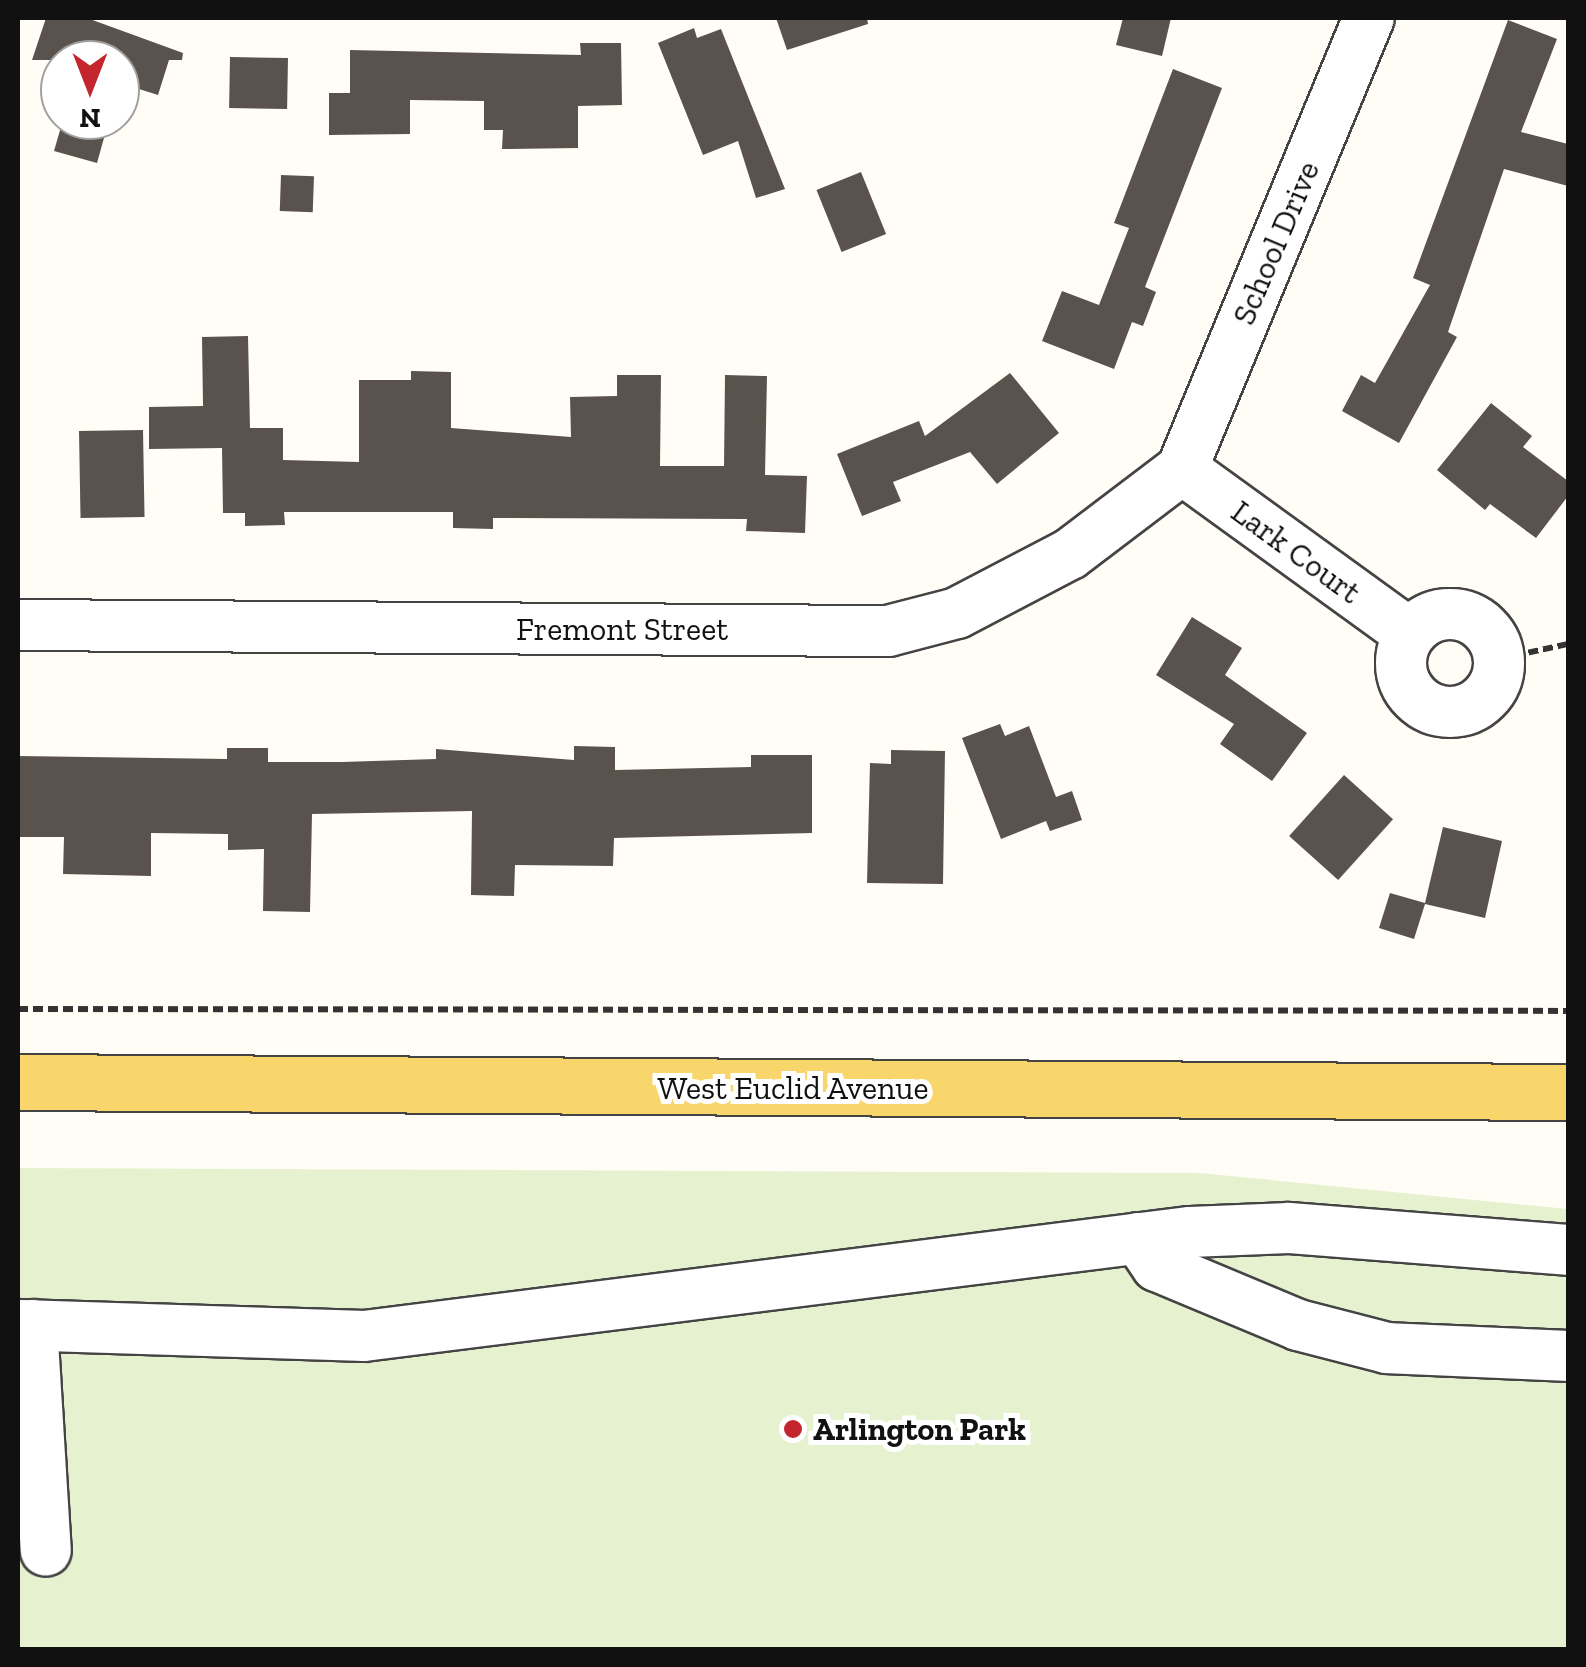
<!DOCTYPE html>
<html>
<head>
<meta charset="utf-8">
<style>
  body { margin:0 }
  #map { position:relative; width:1586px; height:1667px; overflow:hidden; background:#fffdf5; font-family:"Zilla Slab",serif }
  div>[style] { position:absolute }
  .pitch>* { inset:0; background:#e6f2cf }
  .building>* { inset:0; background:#5a524d; transform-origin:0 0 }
  .path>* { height:6px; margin-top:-3px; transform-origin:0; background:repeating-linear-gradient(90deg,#333 0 10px,transparent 0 15px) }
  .roads { filter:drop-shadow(2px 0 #444) drop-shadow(-2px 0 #444) drop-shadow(0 2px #444) drop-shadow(0 -2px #444) }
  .minor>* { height:50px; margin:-25px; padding:0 25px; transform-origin:25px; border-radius:25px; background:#fff }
  .minor>.ring { margin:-25px; padding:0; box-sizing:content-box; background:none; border:50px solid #fff; border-radius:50% }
  .major>* { height:55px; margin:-27.5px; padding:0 27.5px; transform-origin:27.5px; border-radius:27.5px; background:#f9d66b }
  .dots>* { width:28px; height:28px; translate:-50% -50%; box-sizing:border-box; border:5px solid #fff; border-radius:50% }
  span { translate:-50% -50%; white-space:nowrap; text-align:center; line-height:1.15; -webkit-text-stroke:10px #fff; paint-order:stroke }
  .street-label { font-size:32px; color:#111 }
  .poi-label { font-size:32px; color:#111; font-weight:700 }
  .left { translate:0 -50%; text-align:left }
  .frame { position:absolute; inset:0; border:20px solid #111; pointer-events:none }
  .north { position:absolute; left:40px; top:40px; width:100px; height:100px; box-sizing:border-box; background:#fff; border:2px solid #a0a0a0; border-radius:50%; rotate:180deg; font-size:28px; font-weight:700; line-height:40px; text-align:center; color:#111 }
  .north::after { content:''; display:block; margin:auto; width:35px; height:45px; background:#c4262e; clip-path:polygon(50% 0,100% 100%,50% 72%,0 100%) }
</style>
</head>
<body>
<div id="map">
  <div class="pitch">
    <div style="clip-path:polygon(18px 1168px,1199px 1173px,1568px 1209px,1568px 1649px,18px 1650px)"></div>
  </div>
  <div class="building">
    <div style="clip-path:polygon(46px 18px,87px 18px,183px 53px,182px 60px,169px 60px,158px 95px,120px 83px,120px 60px,32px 60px)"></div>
    <div style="clip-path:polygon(776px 18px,867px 18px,868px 24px,787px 50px)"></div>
    <div style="clip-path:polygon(1123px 18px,1171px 18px,1162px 56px,1116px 45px)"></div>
    <div style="clip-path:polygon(1508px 20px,1557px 39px,1521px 132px,1568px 144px,1568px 186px,1504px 169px,1448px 332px,1457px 337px,1399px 443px,1342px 411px,1361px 375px,1375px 383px,1430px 285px,1413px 278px)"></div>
    <div style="clip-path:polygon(694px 28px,697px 38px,721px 29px,785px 189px,756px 198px,738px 141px,703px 155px,658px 43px)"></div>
    <div style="clip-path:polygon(580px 43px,621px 43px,622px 105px,578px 106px,578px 148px,502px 149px,503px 130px,484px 130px,484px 101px,410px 100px,410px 134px,329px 135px,329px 93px,350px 93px,350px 50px,581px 55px)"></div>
    <div style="left:230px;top:57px;width:58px;height:51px;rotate:1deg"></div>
    <div style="clip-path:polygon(1173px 69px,1222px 88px,1145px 287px,1156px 292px,1143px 326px,1132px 322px,1114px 369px,1042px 341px,1062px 291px,1099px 305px,1129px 228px,1114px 223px)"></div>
    <div style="clip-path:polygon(63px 120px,109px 120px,97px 163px,54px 151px)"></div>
    <div style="left:861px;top:172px;width:67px;height:48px;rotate:68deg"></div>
    <div style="left:281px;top:175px;width:33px;height:36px;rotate:2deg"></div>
    <div style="clip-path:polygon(248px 336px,250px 428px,283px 428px,283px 460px,359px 462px,359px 380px,411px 380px,411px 371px,451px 372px,451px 428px,571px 437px,570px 397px,617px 396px,617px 375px,661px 375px,660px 466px,724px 466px,725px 375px,767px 376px,765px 475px,807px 476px,805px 533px,746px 531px,747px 519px,493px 518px,493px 529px,453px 528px,453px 512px,284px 512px,285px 525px,245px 526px,245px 513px,223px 513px,222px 448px,149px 449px,149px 407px,203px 406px,202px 337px)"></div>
    <div style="clip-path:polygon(1010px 373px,1059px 433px,997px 484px,970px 452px,893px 482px,901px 501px,862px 516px,837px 454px,919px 421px,925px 436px)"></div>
    <div style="clip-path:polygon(1491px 403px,1532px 436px,1523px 447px,1568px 481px,1568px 496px,1536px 538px,1490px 504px,1485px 510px,1437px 470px)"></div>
    <div style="left:143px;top:430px;width:87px;height:64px;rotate:89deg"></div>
    <div style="clip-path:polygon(1192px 617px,1242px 648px,1225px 675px,1307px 733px,1272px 781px,1220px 744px,1234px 724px,1156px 675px)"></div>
    <div style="clip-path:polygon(1000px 724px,1005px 736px,1029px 726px,1056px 797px,1072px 791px,1082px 820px,1050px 831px,1046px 821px,1001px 839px,962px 738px)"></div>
    <div style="clip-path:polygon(574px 746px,615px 747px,615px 770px,751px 767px,751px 755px,812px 755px,812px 833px,614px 838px,613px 866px,515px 865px,514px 896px,471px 895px,472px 811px,312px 814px,310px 912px,263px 911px,264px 849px,228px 850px,228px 834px,151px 833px,151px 876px,63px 874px,64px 837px,18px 837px,18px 756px,227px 759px,227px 748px,268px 748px,268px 762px,342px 762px,436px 759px,436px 749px,574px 760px)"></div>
    <div style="clip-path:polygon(891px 750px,945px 751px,943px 884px,867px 883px,870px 763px,891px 764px)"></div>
    <div style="left:1344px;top:775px;width:66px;height:82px;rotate:42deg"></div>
    <div style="clip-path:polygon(1443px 827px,1502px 841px,1485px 918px,1425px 904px,1414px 939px,1379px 928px,1390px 893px,1425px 903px)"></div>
  </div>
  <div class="path">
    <div style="left:1499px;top:659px;width:71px;rotate:-12.3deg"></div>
    <div style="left:18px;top:1009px;width:1550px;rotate:0.07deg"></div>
  </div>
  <div class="roads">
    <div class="minor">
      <div style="left:1182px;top:469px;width:281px;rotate:35.9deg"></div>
      <div class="ring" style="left:1401px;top:614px;width:48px;height:48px"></div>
      <div style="left:18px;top:625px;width:870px;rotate:0.4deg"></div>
      <div style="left:888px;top:631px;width:71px;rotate:-14.6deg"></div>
      <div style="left:957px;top:613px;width:127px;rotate:-27.6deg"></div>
      <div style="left:1070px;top:554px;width:141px;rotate:-37.2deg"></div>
      <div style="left:1182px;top:469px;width:488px;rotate:-67.5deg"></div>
      <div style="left:1138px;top:1238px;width:34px;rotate:56deg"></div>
      <div style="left:1157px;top:1266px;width:153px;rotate:22.7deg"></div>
      <div style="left:1298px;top:1325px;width:92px;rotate:14.5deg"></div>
      <div style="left:1387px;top:1348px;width:181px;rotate:2.5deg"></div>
      <div style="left:18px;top:1325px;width:346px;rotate:1.8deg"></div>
      <div style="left:364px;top:1336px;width:833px;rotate:-7.18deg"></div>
      <div style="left:1190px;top:1232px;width:99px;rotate:-2.3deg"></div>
      <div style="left:1289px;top:1228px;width:280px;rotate:4.5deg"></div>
      <div style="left:32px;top:1325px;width:226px;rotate:86.5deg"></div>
    </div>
    <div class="major">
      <div style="left:18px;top:1082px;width:1550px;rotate:0.37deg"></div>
    </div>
  </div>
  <div class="dots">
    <div style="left:793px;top:1429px;background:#c4262e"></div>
  </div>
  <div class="street-label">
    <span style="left:1276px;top:243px;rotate:-67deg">School Drive</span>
    <span style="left:1296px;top:552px;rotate:36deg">Lark Court</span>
    <span style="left:622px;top:629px">Fremont Street</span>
    <span style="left:793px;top:1088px">West Euclid Avenue</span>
  </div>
  <div class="poi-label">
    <span class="left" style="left:813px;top:1429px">Arlington Park</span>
  </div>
  <div class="frame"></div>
  <div class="north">N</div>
</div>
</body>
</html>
